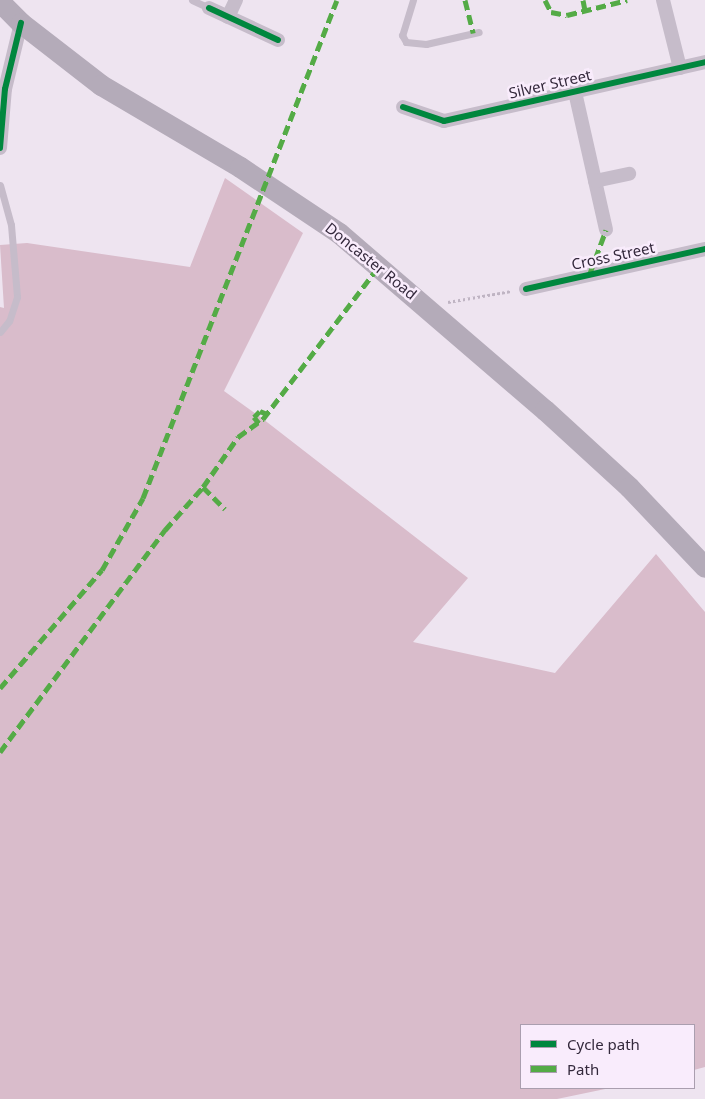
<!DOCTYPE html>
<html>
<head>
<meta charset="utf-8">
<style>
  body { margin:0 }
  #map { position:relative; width:705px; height:1099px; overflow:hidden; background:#eee4f0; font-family:"Noto Sans",sans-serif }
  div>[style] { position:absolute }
  .green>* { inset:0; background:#d9bccb }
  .path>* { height:3px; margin-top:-1.5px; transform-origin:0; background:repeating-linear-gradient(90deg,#bfb4c3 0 2.5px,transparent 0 5px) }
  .lane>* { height:7px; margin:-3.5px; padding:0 3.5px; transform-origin:3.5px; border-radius:3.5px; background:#c6bcca }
  .street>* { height:14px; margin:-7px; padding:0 7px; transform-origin:7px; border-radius:7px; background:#c6bcca }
  .primary>* { height:21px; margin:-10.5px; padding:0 10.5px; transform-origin:10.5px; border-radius:10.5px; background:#b4abb9 }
  .quiet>* { height:5px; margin-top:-2.5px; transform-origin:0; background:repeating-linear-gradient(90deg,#54ab46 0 10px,transparent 0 15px) }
  .cycleway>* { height:6px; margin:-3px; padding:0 3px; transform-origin:3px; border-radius:3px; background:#00873e }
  span { translate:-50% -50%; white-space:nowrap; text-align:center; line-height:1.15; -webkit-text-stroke:5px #f9ecfc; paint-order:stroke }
  .street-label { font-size:15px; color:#34293c }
  .legend { position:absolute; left:520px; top:1024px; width:175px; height:65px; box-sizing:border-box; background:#f9ecfc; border:1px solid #aa9eaf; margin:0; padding:6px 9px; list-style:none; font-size:15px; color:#34293c }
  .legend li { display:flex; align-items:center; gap:10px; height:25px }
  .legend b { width:25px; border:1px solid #aa9eaf }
</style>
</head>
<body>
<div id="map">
  <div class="green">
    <div style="clip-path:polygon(225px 178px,303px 233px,224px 391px,263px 419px,468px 578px,413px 642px,555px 673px,656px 554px,705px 612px,705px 1067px,694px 1070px,694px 1025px,521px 1025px,521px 1088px,610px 1088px,557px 1099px,0 1099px,0 307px,4px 308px,0 245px,27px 243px,190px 267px)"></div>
  </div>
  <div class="path">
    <div style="left:448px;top:302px;width:64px;rotate:-9.9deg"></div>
  </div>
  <div class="lane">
    <div style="left:192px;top:0;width:19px;rotate:25deg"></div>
    <div style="left:413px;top:0;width:37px;rotate:107deg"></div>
    <div style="left:402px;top:35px;width:8px;rotate:60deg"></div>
    <div style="left:406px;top:42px;width:20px;rotate:6deg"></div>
    <div style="left:426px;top:44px;width:54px;rotate:-12.8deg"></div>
    <div style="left:0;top:185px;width:41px;rotate:74.6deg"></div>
    <div style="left:11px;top:225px;width:72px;rotate:85.2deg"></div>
    <div style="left:17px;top:297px;width:25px;rotate:108deg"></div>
    <div style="left:9px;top:321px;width:14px;rotate:129deg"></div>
  </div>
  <div class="street">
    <div style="left:663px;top:0;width:70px;rotate:76deg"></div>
    <div style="left:209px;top:8px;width:76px;rotate:24.9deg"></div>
    <div style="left:228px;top:17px;width:19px;rotate:-65deg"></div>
    <div style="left:575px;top:92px;width:141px;rotate:77.3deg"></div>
    <div style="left:403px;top:107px;width:43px;rotate:18.9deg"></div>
    <div style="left:444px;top:121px;width:268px;rotate:-12.7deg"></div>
    <div style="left:0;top:148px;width:59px;rotate:-85.2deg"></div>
    <div style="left:5px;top:89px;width:68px;rotate:-76.4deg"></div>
    <div style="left:595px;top:181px;width:35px;rotate:-12deg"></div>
    <div style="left:526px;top:289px;width:183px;rotate:-12.6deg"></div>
  </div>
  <div class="primary">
    <div style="left:0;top:2px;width:30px;rotate:45deg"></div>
    <div style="left:21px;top:23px;width:101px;rotate:37.8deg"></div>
    <div style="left:101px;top:85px;width:161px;rotate:30.5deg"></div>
    <div style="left:240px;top:167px;width:119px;rotate:33.7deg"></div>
    <div style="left:339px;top:233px;width:272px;rotate:40.7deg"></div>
    <div style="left:545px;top:410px;width:114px;rotate:42.5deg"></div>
    <div style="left:629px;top:487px;width:110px;rotate:46.5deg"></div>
  </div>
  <div class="quiet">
    <div style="left:465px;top:0;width:34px;rotate:76deg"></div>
    <div style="left:545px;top:0;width:13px;rotate:63deg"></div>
    <div style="left:551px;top:12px;width:16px;rotate:11deg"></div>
    <div style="left:567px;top:15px;width:62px;rotate:-14deg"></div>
    <div style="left:583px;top:0;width:10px;rotate:79deg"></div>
    <div style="left:590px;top:273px;width:46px;rotate:-69.6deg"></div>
    <div style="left:259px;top:423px;width:8px;rotate:-130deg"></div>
    <div style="left:254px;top:417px;width:8px;rotate:-45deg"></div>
    <div style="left:260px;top:411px;width:8px;rotate:23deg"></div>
    <div style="left:203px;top:487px;width:31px;rotate:45deg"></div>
    <div style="left:0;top:688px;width:156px;rotate:-49.2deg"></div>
    <div style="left:102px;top:570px;width:83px;rotate:-60.3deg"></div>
    <div style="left:143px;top:498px;width:534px;rotate:-68.72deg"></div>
    <div style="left:0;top:752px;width:277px;rotate:-53.4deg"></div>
    <div style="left:165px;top:530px;width:57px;rotate:-48.5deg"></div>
    <div style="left:203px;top:487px;width:61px;rotate:-55deg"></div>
    <div style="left:238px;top:437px;width:31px;rotate:-36deg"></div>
    <div style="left:263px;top:419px;width:192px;rotate:-52.8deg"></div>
  </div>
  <div class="cycleway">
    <div style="left:209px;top:8px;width:76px;rotate:24.9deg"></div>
    <div style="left:403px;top:107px;width:43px;rotate:18.9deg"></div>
    <div style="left:444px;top:121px;width:268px;rotate:-12.7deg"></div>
    <div style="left:0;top:148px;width:59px;rotate:-85.2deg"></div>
    <div style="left:5px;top:89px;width:68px;rotate:-76.4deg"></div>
    <div style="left:526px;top:289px;width:183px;rotate:-12.6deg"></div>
  </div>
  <div class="street-label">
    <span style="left:550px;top:84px;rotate:-13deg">Silver Street</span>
    <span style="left:613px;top:256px;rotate:-12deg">Cross Street</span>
    <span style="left:371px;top:261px;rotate:39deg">Doncaster Road</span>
  </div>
  <ul class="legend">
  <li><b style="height:6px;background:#00873e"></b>Cycle path</li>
  <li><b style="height:6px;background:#54ab46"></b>Path</li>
  </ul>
</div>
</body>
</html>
